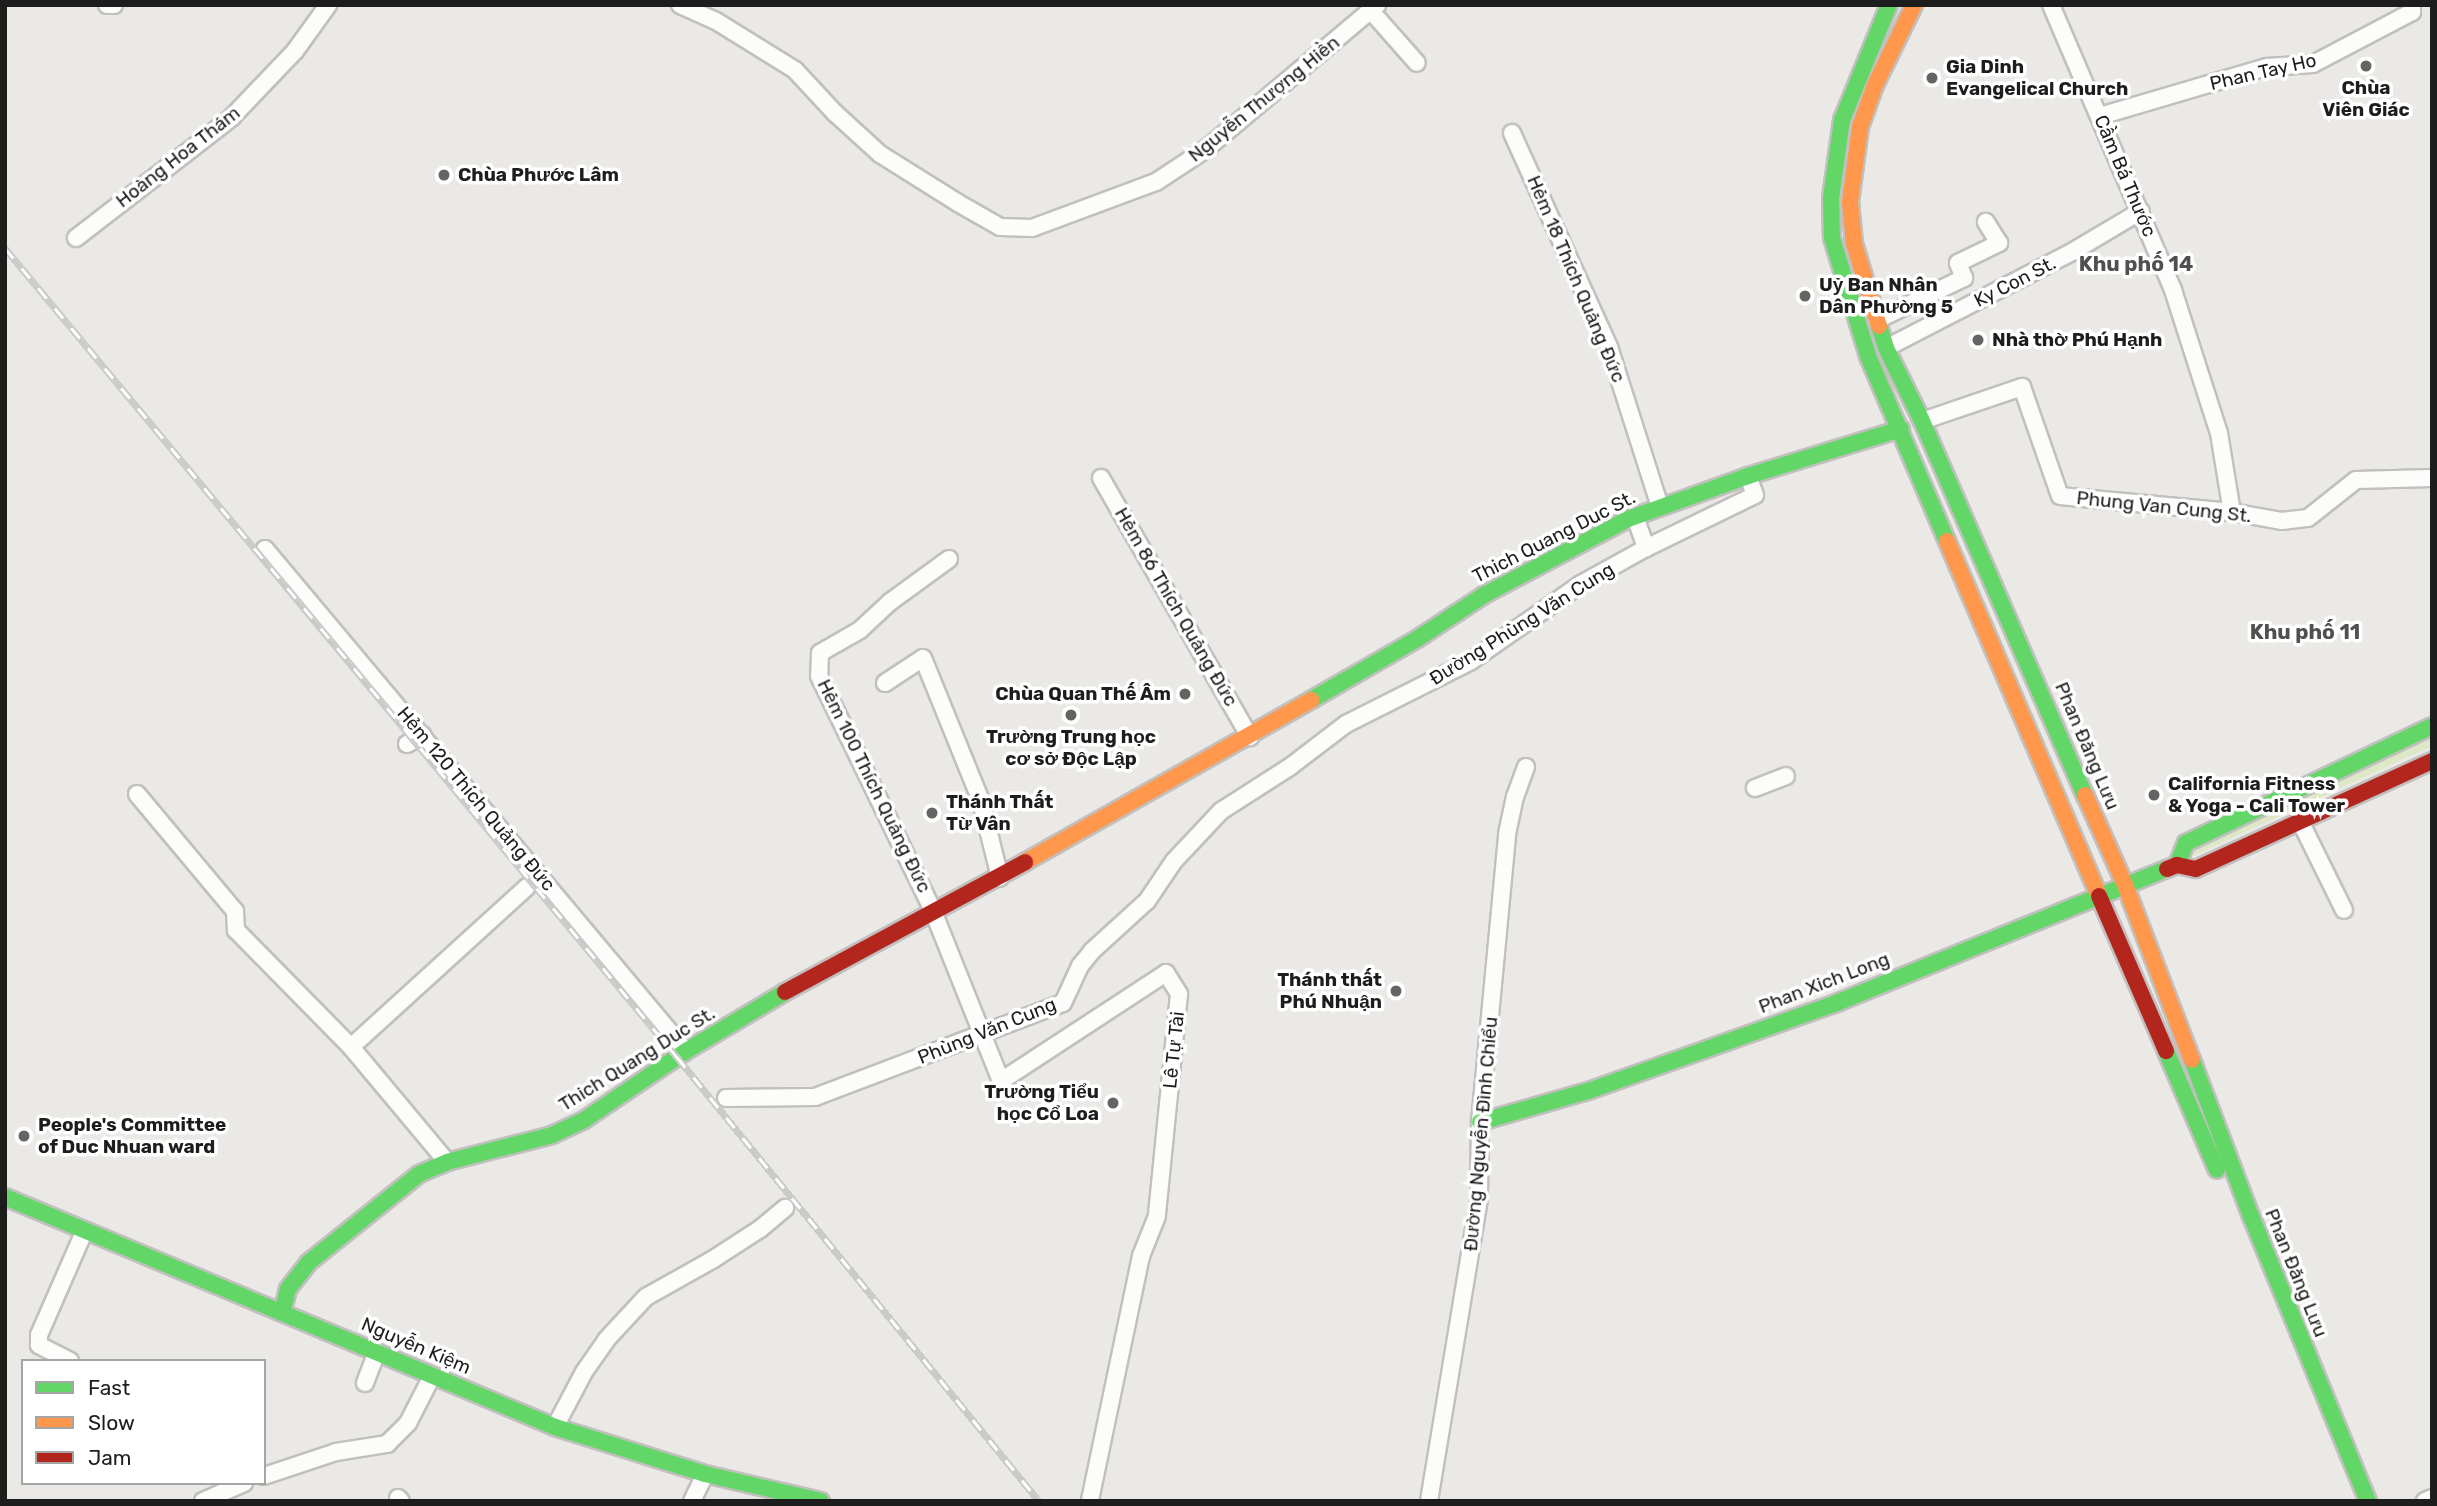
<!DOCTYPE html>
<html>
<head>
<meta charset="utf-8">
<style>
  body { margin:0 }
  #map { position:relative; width:2437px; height:1506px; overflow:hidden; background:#ebe9e6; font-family:Rubik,sans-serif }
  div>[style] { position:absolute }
  .grass>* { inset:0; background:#dde8c6 }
  .roads { filter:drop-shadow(2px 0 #c1c0be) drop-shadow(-2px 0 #c1c0be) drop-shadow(0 2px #c1c0be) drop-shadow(0 -2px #c1c0be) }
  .street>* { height:16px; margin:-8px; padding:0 8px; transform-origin:8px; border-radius:8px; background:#fcfcfb }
  .fast>* { height:16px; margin:-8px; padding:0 8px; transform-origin:8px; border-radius:8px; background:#63d668 }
  .slow>* { height:16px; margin:-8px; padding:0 8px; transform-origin:8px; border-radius:8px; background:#ff974d }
  .jam>* { height:16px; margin:-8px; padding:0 8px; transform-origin:8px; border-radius:8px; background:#b3261e }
  .rail>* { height:7px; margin-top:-3.5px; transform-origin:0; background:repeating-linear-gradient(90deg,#fff 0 13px,#cacac9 0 26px); box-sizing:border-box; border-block:2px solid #cacac9 }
  .dots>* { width:19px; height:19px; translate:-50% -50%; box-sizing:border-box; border:4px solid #fff; border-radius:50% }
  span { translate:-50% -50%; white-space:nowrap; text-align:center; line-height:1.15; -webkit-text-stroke:7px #fff; paint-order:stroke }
  .poi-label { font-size:19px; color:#1d1d1d; font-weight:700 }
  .left { translate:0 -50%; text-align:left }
  .right { translate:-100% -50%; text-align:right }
  .street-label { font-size:19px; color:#1d1d1d }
  .neighbourhood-label { font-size:21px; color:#505050; font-weight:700 }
  .frame { position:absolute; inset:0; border:7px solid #1d1d1d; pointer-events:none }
  .legend { position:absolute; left:21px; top:1359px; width:245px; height:126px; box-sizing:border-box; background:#fff; border:2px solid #a5a5a5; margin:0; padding:9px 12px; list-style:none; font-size:21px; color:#1d1d1d }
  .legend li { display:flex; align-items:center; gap:14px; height:35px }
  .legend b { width:35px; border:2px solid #a5a5a5 }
</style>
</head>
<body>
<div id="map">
  <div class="grass">
    <div style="clip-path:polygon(2432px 732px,2432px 746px,2191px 857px,2187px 849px)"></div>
  </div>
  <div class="roads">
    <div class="street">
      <div style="left:107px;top:5px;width:7px"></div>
      <div style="left:680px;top:5px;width:39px;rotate:24deg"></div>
      <div style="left:716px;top:21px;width:93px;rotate:31.8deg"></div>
      <div style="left:795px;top:70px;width:59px;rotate:47.1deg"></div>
      <div style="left:835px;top:113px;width:61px;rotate:42.3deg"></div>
      <div style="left:880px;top:154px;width:92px;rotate:32.1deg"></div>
      <div style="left:958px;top:203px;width:48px;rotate:29.7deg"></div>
      <div style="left:1000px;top:227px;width:32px;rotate:2deg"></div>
      <div style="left:1032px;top:228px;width:132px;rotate:-20.4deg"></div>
      <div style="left:1156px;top:182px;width:60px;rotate:-33.4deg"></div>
      <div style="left:1206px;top:149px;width:224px;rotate:-40.1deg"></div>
      <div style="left:2051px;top:5px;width:310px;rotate:66.8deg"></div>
      <div style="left:2173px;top:290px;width:150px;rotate:72.2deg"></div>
      <div style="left:2219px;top:433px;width:80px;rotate:80.7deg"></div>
      <div style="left:1371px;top:11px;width:69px;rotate:48.5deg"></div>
      <div style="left:2100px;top:116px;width:174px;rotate:-16.4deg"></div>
      <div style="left:2267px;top:67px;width:46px;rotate:-3.7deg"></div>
      <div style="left:2313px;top:64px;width:112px;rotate:-27.7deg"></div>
      <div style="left:2412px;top:12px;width:7px;rotate:-90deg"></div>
      <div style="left:1512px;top:133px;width:235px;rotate:65.6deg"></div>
      <div style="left:1609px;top:347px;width:168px;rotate:72.3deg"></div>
      <div style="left:76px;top:238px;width:196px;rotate:-37.7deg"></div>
      <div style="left:231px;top:118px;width:93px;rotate:-46.3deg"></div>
      <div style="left:295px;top:51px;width:57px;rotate:-54.3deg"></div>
      <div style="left:1877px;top:320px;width:97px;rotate:-25.8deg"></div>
      <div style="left:1964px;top:278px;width:16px;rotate:-112deg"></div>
      <div style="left:1958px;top:263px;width:46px;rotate:-26deg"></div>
      <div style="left:1999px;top:243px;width:25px;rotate:-122deg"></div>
      <div style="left:1886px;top:348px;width:209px;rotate:-27.3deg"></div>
      <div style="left:2072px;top:252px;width:80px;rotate:-30.7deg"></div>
      <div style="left:1922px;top:421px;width:106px;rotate:-18.8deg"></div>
      <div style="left:2022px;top:387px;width:115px;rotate:70.8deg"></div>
      <div style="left:2060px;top:496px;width:173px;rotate:5.3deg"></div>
      <div style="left:2232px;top:512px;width:51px;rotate:10.2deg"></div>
      <div style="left:2282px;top:521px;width:26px;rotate:-7deg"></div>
      <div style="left:2308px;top:518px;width:61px;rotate:-38.4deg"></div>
      <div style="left:2356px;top:480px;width:76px;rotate:-1.5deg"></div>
      <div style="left:1101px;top:478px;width:299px;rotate:60.1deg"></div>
      <div style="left:1635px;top:517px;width:33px;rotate:70deg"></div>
      <div style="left:265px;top:549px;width:655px;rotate:50.02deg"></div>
      <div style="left:949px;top:559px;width:73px;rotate:143.9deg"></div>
      <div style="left:890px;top:602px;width:41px;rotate:137deg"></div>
      <div style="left:860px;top:630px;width:46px;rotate:150.1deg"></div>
      <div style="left:820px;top:653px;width:23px;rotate:92deg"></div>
      <div style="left:819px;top:676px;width:261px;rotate:64.1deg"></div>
      <div style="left:933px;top:911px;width:183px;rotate:68.2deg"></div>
      <div style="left:1001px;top:1081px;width:197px;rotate:-33.2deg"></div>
      <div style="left:1166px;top:973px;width:25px;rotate:58deg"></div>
      <div style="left:1179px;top:994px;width:223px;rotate:95.7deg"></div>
      <div style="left:1157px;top:1216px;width:43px;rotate:111.8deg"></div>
      <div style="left:1141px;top:1256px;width:250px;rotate:101.8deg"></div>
      <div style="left:885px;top:683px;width:45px;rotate:-33.3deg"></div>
      <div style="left:923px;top:658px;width:154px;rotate:67.9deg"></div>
      <div style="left:981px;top:801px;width:79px;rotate:76.1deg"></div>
      <div style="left:407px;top:744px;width:18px;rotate:-29deg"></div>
      <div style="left:1755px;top:788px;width:33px;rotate:-21deg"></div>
      <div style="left:137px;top:794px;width:153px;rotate:50.1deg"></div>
      <div style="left:235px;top:911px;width:19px;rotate:87deg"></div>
      <div style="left:236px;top:930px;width:164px;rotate:45.5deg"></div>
      <div style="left:351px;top:1047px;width:150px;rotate:50.1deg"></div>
      <div style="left:2300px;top:821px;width:99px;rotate:63.7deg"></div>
      <div style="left:351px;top:1047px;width:238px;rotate:-42.3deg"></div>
      <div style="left:726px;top:1098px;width:89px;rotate:-0.6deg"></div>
      <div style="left:815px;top:1097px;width:265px;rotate:-20.8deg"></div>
      <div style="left:1063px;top:1003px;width:41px;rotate:-65.3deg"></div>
      <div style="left:1080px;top:966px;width:19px;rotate:-51deg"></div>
      <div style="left:1092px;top:951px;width:74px;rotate:-42.3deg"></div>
      <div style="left:1147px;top:901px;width:48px;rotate:-56deg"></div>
      <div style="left:1174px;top:861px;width:69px;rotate:-46.8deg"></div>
      <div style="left:1221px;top:811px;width:83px;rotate:-32.7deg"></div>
      <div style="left:1291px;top:766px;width:69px;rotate:-37.4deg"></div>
      <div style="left:1346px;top:724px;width:140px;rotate:-26.7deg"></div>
      <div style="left:1471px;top:661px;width:134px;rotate:-35deg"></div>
      <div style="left:1581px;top:584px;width:74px;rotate:-29deg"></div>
      <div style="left:1646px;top:548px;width:121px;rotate:-25.9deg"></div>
      <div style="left:1755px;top:495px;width:20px;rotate:-110deg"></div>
      <div style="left:70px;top:1361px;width:35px;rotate:-153deg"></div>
      <div style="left:39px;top:1345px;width:10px;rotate:-90deg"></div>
      <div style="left:39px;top:1335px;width:112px;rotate:-66.4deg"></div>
      <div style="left:365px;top:1383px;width:33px;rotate:-69deg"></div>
      <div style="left:555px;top:1427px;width:62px;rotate:-62.2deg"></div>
      <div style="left:584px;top:1372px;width:39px;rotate:-55deg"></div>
      <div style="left:606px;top:1340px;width:59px;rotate:-47.1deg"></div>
      <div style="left:646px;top:1297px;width:76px;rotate:-29.3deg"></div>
      <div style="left:712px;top:1260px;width:57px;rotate:-32.9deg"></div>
      <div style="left:760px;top:1229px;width:33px;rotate:-40deg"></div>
      <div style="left:264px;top:1476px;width:76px;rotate:-18.4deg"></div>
      <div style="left:336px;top:1452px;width:52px;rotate:-8.9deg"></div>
      <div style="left:387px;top:1444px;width:30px;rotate:-45deg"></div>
      <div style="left:408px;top:1423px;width:53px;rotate:-62.9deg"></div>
      <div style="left:398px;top:1498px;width:4px;rotate:45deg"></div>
      <div style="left:203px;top:1501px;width:45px;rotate:-23.7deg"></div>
      <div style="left:692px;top:1501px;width:30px;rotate:-64deg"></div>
      <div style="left:1429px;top:1501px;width:306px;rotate:-80.6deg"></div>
      <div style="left:1479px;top:1199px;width:77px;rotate:-89.3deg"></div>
      <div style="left:1480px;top:1122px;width:289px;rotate:-84.6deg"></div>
      <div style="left:1507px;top:834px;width:38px;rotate:-78deg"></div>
      <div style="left:1515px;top:797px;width:32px;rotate:-70deg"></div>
      <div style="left:2425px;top:1501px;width:8px;rotate:-23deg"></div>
    </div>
    <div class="fast">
      <div style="left:1889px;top:5px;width:124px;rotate:112.2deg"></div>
      <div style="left:1842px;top:120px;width:79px;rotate:98deg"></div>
      <div style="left:1831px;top:198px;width:40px;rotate:88.6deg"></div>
      <div style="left:1832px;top:238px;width:123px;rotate:73deg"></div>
      <div style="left:1868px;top:356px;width:201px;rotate:66.9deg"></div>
      <div style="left:1879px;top:326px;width:23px;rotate:72deg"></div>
      <div style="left:1886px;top:348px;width:81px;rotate:63.7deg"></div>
      <div style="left:1922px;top:421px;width:408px;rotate:66.5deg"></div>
      <div style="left:1311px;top:700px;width:122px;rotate:-29.9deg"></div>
      <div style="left:1417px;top:639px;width:80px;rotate:-33.3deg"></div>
      <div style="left:1484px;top:595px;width:163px;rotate:-27.8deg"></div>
      <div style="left:1628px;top:519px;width:127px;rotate:-19.7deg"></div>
      <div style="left:1748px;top:476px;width:160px;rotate:-17.1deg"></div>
      <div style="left:2177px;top:865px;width:24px;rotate:-68deg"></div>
      <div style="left:2186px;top:843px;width:272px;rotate:-25.4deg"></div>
      <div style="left:2166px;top:1051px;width:129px;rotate:66.8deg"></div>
      <div style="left:2192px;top:1060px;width:167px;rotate:69.3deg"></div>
      <div style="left:2251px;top:1216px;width:308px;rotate:67.7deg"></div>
      <div style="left:1480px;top:1122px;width:112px;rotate:-16deg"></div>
      <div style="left:1588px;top:1091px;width:261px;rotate:-19.5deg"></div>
      <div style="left:1834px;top:1004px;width:359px;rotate:-22.1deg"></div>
      <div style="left:5px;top:1197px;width:596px;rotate:22.69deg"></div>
      <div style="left:555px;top:1427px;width:157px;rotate:17.4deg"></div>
      <div style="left:705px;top:1474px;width:119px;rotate:13.1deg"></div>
      <div style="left:282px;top:1313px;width:25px;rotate:-76deg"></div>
      <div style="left:288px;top:1289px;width:33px;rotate:-52deg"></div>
      <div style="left:308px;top:1263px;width:142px;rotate:-38.7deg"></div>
      <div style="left:419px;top:1174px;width:30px;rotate:-23deg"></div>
      <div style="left:447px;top:1162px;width:108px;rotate:-14.4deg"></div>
      <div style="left:552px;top:1135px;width:35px;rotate:-25deg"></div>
      <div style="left:584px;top:1120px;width:123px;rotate:-34.1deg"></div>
      <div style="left:686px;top:1051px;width:115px;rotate:-30.8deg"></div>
    </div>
    <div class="slow">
      <div style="left:1879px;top:326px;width:87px;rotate:-106.8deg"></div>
      <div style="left:1854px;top:243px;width:41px;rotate:-95.6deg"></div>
      <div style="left:1850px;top:202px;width:76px;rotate:-82.4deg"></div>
      <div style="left:1860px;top:127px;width:45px;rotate:-70.3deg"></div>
      <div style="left:1875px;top:85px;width:89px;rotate:-64deg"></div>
      <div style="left:1947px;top:541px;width:386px;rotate:66.8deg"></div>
      <div style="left:2085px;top:795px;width:98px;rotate:66deg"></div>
      <div style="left:2125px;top:885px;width:187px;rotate:69.1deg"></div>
      <div style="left:1025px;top:862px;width:329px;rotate:-29.5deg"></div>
    </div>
    <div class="jam">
      <div style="left:2167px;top:869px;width:11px;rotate:-22deg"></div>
      <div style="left:2177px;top:865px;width:19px;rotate:12deg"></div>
      <div style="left:2196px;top:869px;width:260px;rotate:-24.6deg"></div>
      <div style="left:2099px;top:896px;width:169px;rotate:66.6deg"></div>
      <div style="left:785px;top:992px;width:273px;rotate:-28.4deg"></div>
    </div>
  </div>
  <div class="rail">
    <div style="left:5px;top:248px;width:1052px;rotate:50.29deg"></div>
    <div style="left:677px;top:1057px;width:573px;rotate:50.81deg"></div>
  </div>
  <div class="dots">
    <div style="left:2366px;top:66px;background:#656463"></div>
    <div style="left:1932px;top:78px;background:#656463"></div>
    <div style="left:444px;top:175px;background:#656463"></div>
    <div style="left:1805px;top:296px;background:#656463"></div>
    <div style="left:1978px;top:340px;background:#656463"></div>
    <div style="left:1185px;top:694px;background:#656463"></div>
    <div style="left:1071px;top:715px;background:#656463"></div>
    <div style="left:2154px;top:795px;background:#656463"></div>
    <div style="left:932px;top:813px;background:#656463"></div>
    <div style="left:1396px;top:991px;background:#656463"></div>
    <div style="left:1113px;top:1103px;background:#656463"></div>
    <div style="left:24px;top:1136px;background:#656463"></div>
  </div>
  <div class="poi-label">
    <span class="left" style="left:1946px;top:78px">Gia Dinh<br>Evangelical Church</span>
    <span style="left:2366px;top:99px">Chùa<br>Viên Giác</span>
    <span class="left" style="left:458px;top:175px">Chùa Phước Lâm</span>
    <span class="left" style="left:1819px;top:296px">Uỷ Ban Nhân<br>Dân Phường 5</span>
    <span class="left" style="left:1992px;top:340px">Nhà thờ Phú Hạnh</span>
    <span class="right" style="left:1171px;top:694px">Chùa Quan Thế Âm</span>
    <span style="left:1071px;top:748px">Trường Trung học<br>cơ sở Độc Lập</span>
    <span class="left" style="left:2168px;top:795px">California Fitness<br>&amp; Yoga - Cali Tower</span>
    <span class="left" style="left:946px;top:813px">Thánh Thất<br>Từ Vân</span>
    <span class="right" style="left:1382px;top:991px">Thánh thất<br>Phú Nhuận</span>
    <span class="right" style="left:1099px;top:1103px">Trường Tiểu<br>học Cổ Loa</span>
    <span class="left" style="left:38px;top:1136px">People's Committee<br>of Duc Nhuan ward</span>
  </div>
  <div class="street-label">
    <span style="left:2263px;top:72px;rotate:-13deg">Phan Tay Ho</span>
    <span style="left:1264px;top:99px;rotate:-39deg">Nguyễn Thượng Hiền</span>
    <span style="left:178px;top:157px;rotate:-38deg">Hoàng Hoa Thám</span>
    <span style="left:2125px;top:176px;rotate:67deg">Cầm Bá Thước</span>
    <span style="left:1576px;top:279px;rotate:67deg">Hẻm 18 Thích Quảng Đức</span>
    <span style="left:2015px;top:282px;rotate:-27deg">Ky Con St.</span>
    <span style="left:2164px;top:507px;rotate:6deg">Phung Van Cung St.</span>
    <span style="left:1554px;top:537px;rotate:-27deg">Thich Quang Duc St.</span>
    <span style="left:1176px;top:607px;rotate:60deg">Hẻm 86 Thích Quảng Đức</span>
    <span style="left:1522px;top:624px;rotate:-32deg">Đường Phùng Văn Cung</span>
    <span style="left:2087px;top:746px;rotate:67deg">Phan Đăng Lưu</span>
    <span style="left:874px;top:786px;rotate:64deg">Hẻm 100 Thích Quảng Đức</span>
    <span style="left:476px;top:799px;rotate:50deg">Hẻm 120 Thích Quảng Đức</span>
    <span style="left:1824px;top:983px;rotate:-21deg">Phan Xich Long</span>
    <span style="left:987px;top:1031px;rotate:-22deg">Phùng Văn Cung</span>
    <span style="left:1174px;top:1050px;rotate:-84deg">Lê Tự Tài</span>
    <span style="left:637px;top:1059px;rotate:-32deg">Thich Quang Duc St.</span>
    <span style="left:1481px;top:1134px;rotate:-85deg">Đường Nguyễn Đình Chiểu</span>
    <span style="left:2296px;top:1273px;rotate:68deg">Phan Đăng Lưu</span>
    <span style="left:416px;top:1346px;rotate:23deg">Nguyễn Kiệm</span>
  </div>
  <div class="neighbourhood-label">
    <span style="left:2136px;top:264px">Khu phố 14</span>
    <span style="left:2305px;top:632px">Khu phố 11</span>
  </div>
  <div class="frame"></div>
  <ul class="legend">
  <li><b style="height:9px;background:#63d668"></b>Fast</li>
  <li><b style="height:9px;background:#ff974d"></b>Slow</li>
  <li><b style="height:9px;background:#b3261e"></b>Jam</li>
  </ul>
</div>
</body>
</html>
